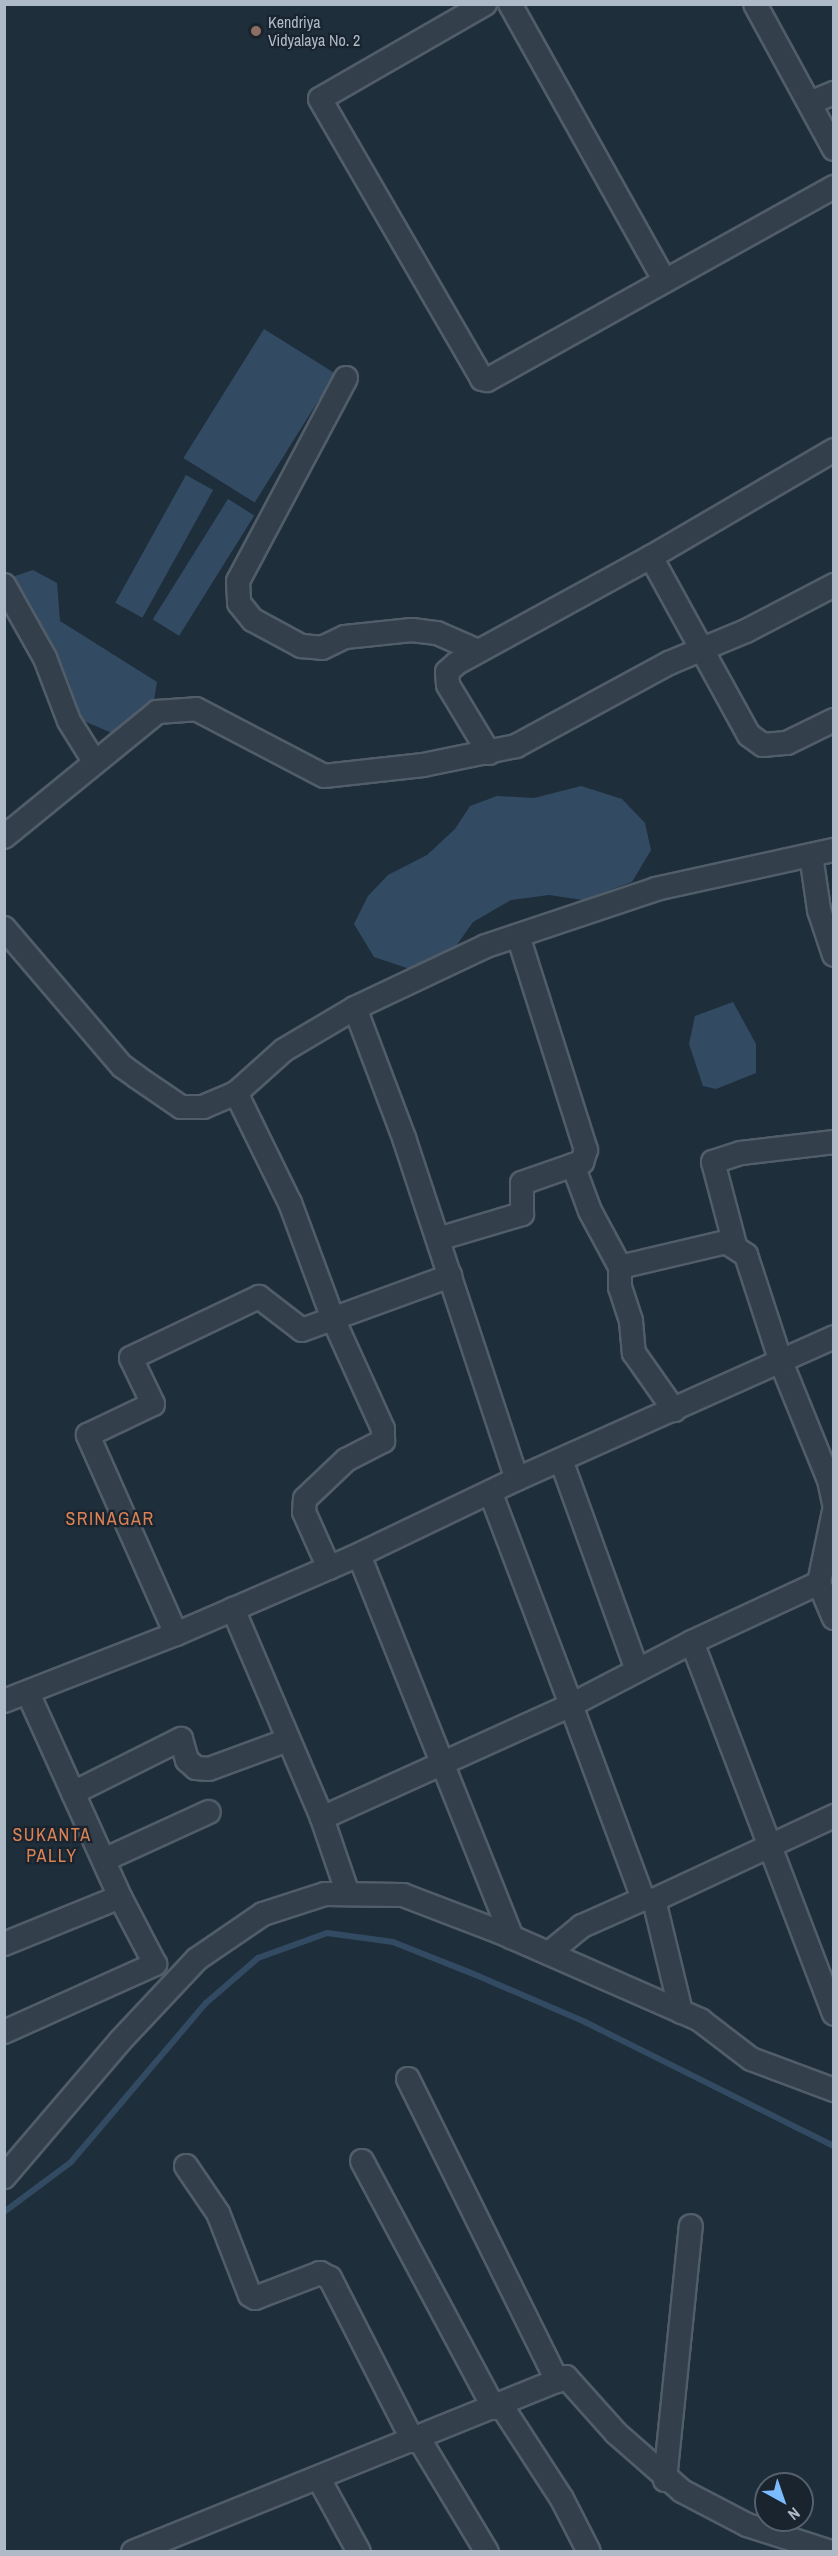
<!DOCTYPE html>
<html>
<head>
<meta charset="utf-8">
<style>
  body { margin:0 }
  #map { position:relative; width:838px; height:2556px; overflow:hidden; background:#1f2e3b; font-family:"Archivo Narrow",sans-serif }
  div>[style] { position:absolute }
  .water>* { inset:0; background:#324b63; transform-origin:0 0 }
  .stream>* { height:6px; margin:-3px; padding:0 3px; transform-origin:3px; border-radius:3px; background:#324b63 }
  .roads { filter:drop-shadow(2px 0 #515d68) drop-shadow(-2px 0 #515d68) drop-shadow(0 2px #515d68) drop-shadow(0 -2px #515d68) }
  .minor>* { height:22px; margin:-11px; padding:0 11px; transform-origin:11px; border-radius:11px; background:#333f4b }
  .dots>* { width:16px; height:16px; translate:-50% -50%; box-sizing:border-box; border:3px solid #19242f; border-radius:50% }
  span { translate:-50% -50%; white-space:nowrap; text-align:center; line-height:1.15; -webkit-text-stroke:4.5px #19242f; paint-order:stroke }
  .poi-label { font-size:16px; color:#aebac7 }
  .left { translate:0 -50%; text-align:left }
  .neighbourhood-label { font-size:18px; color:#db8255; letter-spacing:1.5px }
  .frame { position:absolute; inset:0; border:6px solid #aebac7; pointer-events:none }
  .north { position:absolute; left:754px; top:2472px; width:60px; height:60px; box-sizing:border-box; background:#19242f; border:2px solid #55606c; border-radius:50%; rotate:140deg; font-size:16px; font-weight:700; line-height:24px; text-align:center; color:#aebac7 }
  .north::after { content:''; display:block; margin:auto; width:21px; height:27px; background:#7bbbff; clip-path:polygon(50% 0,100% 100%,50% 72%,0 100%) }
</style>
</head>
<body>
<div id="map">
  <div class="water">
    <div style="left:264px;top:329px;width:84px;height:152px;rotate:32deg"></div>
    <div style="left:186px;top:475px;width:31px;height:146px;rotate:29deg"></div>
    <div style="left:228px;top:499px;width:31px;height:142px;rotate:32deg"></div>
    <div style="clip-path:polygon(33px 570px,57px 583px,60px 621px,157px 682px,154px 700px,112px 733px,79px 719px,69px 682px,12px 577px)"></div>
    <div style="clip-path:polygon(581px 786px,622px 799px,645px 823px,651px 850px,632px 882px,583px 900px,549px 895px,511px 900px,473px 922px,456px 946px,413px 970px,374px 957px,354px 924px,368px 896px,388px 875px,427px 855px,455px 829px,470px 806px,497px 796px,534px 798px)"></div>
    <div style="clip-path:polygon(733px 1002px,756px 1044px,756px 1073px,716px 1089px,703px 1086px,689px 1044px,695px 1016px)"></div>
  </div>
  <div class="stream">
    <div style="left:4px;top:2212px;width:84px;rotate:-36.7deg"></div>
    <div style="left:71px;top:2162px;width:209px;rotate:-49.7deg"></div>
    <div style="left:206px;top:2003px;width:69px;rotate:-40.9deg"></div>
    <div style="left:258px;top:1958px;width:73px;rotate:-19.9deg"></div>
    <div style="left:327px;top:1933px;width:67px;rotate:7.8deg"></div>
    <div style="left:393px;top:1942px;width:89px;rotate:21.7deg"></div>
    <div style="left:476px;top:1975px;width:119px;rotate:23.3deg"></div>
    <div style="left:585px;top:2022px;width:278px;rotate:26.5deg"></div>
  </div>
  <div class="roads">
    <div class="minor">
      <div style="left:485px;top:4px;width:190px;rotate:150.1deg"></div>
      <div style="left:320px;top:99px;width:323px;rotate:59.9deg"></div>
      <div style="left:482px;top:379px;width:5px;rotate:11deg"></div>
      <div style="left:487px;top:380px;width:397px;rotate:-29.1deg"></div>
      <div style="left:510px;top:4px;width:317px;rotate:60.8deg"></div>
      <div style="left:755px;top:4px;width:165px;rotate:61.4deg"></div>
      <div style="left:810px;top:103px;width:26px;rotate:-23deg"></div>
      <div style="left:346px;top:378px;width:230px;rotate:118deg"></div>
      <div style="left:238px;top:581px;width:22px;rotate:87deg"></div>
      <div style="left:239px;top:603px;width:22px;rotate:51deg"></div>
      <div style="left:253px;top:620px;width:55px;rotate:28.4deg"></div>
      <div style="left:301px;top:646px;width:21px;rotate:5deg"></div>
      <div style="left:322px;top:648px;width:25px;rotate:-26deg"></div>
      <div style="left:345px;top:637px;width:67px;rotate:-6deg"></div>
      <div style="left:412px;top:630px;width:25px;rotate:7deg"></div>
      <div style="left:437px;top:633px;width:45px;rotate:23.7deg"></div>
      <div style="left:651px;top:557px;width:203px;rotate:61.2deg"></div>
      <div style="left:749px;top:735px;width:17px;rotate:36deg"></div>
      <div style="left:763px;top:745px;width:24px;rotate:-5deg"></div>
      <div style="left:787px;top:743px;width:52px;rotate:-26.1deg"></div>
      <div style="left:4px;top:585px;width:84px;rotate:60.7deg"></div>
      <div style="left:45px;top:658px;width:67px;rotate:69.1deg"></div>
      <div style="left:69px;top:721px;width:47px;rotate:58deg"></div>
      <div style="left:489px;top:753px;width:79px;rotate:-121.1deg"></div>
      <div style="left:448px;top:685px;width:13px;rotate:-94deg"></div>
      <div style="left:447px;top:672px;width:13px;rotate:-42deg"></div>
      <div style="left:457px;top:663px;width:221px;rotate:-28.7deg"></div>
      <div style="left:651px;top:557px;width:212px;rotate:-30.3deg"></div>
      <div style="left:4px;top:837px;width:198px;rotate:-39.2deg"></div>
      <div style="left:157px;top:712px;width:39px;rotate:-4deg"></div>
      <div style="left:196px;top:709px;width:144px;rotate:27.6deg"></div>
      <div style="left:324px;top:776px;width:100px;rotate:-6.3deg"></div>
      <div style="left:423px;top:765px;width:95px;rotate:-11.5deg"></div>
      <div style="left:516px;top:746px;width:174px;rotate:-28.5deg"></div>
      <div style="left:669px;top:663px;width:83px;rotate:-22.6deg"></div>
      <div style="left:746px;top:631px;width:99px;rotate:-27.6deg"></div>
      <div style="left:811px;top:855px;width:56px;rotate:81.7deg"></div>
      <div style="left:819px;top:910px;width:47px;rotate:71.6deg"></div>
      <div style="left:4px;top:928px;width:182px;rotate:49.5deg"></div>
      <div style="left:122px;top:1066px;width:19px;rotate:36deg"></div>
      <div style="left:137px;top:1077px;width:53px;rotate:34.3deg"></div>
      <div style="left:181px;top:1107px;width:22px"></div>
      <div style="left:203px;top:1107px;width:36px;rotate:-23deg"></div>
      <div style="left:355px;top:1008px;width:139px;rotate:69.3deg"></div>
      <div style="left:404px;top:1138px;width:359px;rotate:71.7deg"></div>
      <div style="left:573px;top:1165px;width:49px;rotate:69.7deg"></div>
      <div style="left:590px;top:1211px;width:64px;rotate:61.8deg"></div>
      <div style="left:620px;top:1267px;width:109px;rotate:-13.3deg"></div>
      <div style="left:726px;top:1242px;width:24px;rotate:33deg"></div>
      <div style="left:746px;top:1255px;width:113px;rotate:71.9deg"></div>
      <div style="left:781px;top:1362px;width:127px;rotate:67.9deg"></div>
      <div style="left:829px;top:1480px;width:24px;rotate:78deg"></div>
      <div style="left:438px;top:1239px;width:88px;rotate:-16.6deg"></div>
      <div style="left:522px;top:1214px;width:31px;rotate:-90deg"></div>
      <div style="left:522px;top:1183px;width:64px;rotate:-19.3deg"></div>
      <div style="left:582px;top:1162px;width:13px;rotate:-72deg"></div>
      <div style="left:586px;top:1150px;width:225px;rotate:-107.6deg"></div>
      <div style="left:735px;top:1245px;width:86px;rotate:-104.8deg"></div>
      <div style="left:713px;top:1162px;width:29px;rotate:-18deg"></div>
      <div style="left:741px;top:1153px;width:94px;rotate:-6.7deg"></div>
      <div style="left:620px;top:1267px;width:20px;rotate:90deg"></div>
      <div style="left:620px;top:1287px;width:36px;rotate:72deg"></div>
      <div style="left:631px;top:1321px;width:32px;rotate:85deg"></div>
      <div style="left:634px;top:1353px;width:70px;rotate:54.9deg"></div>
      <div style="left:561px;top:1460px;width:223px;rotate:70.1deg"></div>
      <div style="left:491px;top:1494px;width:226px;rotate:69.2deg"></div>
      <div style="left:571px;top:1705px;width:136px;rotate:-27.5deg"></div>
      <div style="left:692px;top:1642px;width:140px;rotate:-24.9deg"></div>
      <div style="left:834px;top:1511px;width:74px;rotate:101.8deg"></div>
      <div style="left:819px;top:1583px;width:38px;rotate:67deg"></div>
      <div style="left:359px;top:1555px;width:412px;rotate:68.2deg"></div>
      <div style="left:329px;top:1568px;width:61px;rotate:-114.1deg"></div>
      <div style="left:304px;top:1512px;width:13px;rotate:-86deg"></div>
      <div style="left:305px;top:1499px;width:57px;rotate:-43.6deg"></div>
      <div style="left:346px;top:1460px;width:42px;rotate:-27.2deg"></div>
      <div style="left:383px;top:1441px;width:12px;rotate:-90deg"></div>
      <div style="left:383px;top:1429px;width:121px;rotate:-114.4deg"></div>
      <div style="left:333px;top:1319px;width:124px;rotate:-110.3deg"></div>
      <div style="left:290px;top:1203px;width:123px;rotate:-116.1deg"></div>
      <div style="left:236px;top:1093px;width:64px;rotate:-41.9deg"></div>
      <div style="left:284px;top:1050px;width:82px;rotate:-30.6deg"></div>
      <div style="left:355px;top:1008px;width:145px;rotate:-25.3deg"></div>
      <div style="left:486px;top:946px;width:179px;rotate:-18.5deg"></div>
      <div style="left:656px;top:889px;width:182px;rotate:-12.4deg"></div>
      <div style="left:233px;top:1609px;width:227px;rotate:66.9deg"></div>
      <div style="left:322px;top:1818px;width:273px;rotate:-24.4deg"></div>
      <div style="left:571px;top:1705px;width:207px;rotate:69.6deg"></div>
      <div style="left:643px;top:1899px;width:11px;rotate:5deg"></div>
      <div style="left:654px;top:1900px;width:199px;rotate:-25deg"></div>
      <div style="left:176px;top:1634px;width:218px;rotate:-113.9deg"></div>
      <div style="left:88px;top:1435px;width:72px;rotate:-25.5deg"></div>
      <div style="left:153px;top:1404px;width:51px;rotate:-115.6deg"></div>
      <div style="left:131px;top:1358px;width:142px;rotate:-25.5deg"></div>
      <div style="left:259px;top:1297px;width:54px;rotate:37.5deg"></div>
      <div style="left:302px;top:1330px;width:158px;rotate:-20deg"></div>
      <div style="left:692px;top:1642px;width:398px;rotate:69.1deg"></div>
      <div style="left:4px;top:1701px;width:185px;rotate:-21.3deg"></div>
      <div style="left:176px;top:1634px;width:192px;rotate:-23.4deg"></div>
      <div style="left:352px;top:1558px;width:183px;rotate:-25.6deg"></div>
      <div style="left:517px;top:1479px;width:347px;rotate:-24.1deg"></div>
      <div style="left:73px;top:1793px;width:121px;rotate:-26.6deg"></div>
      <div style="left:181px;top:1739px;width:22px;rotate:74deg"></div>
      <div style="left:187px;top:1760px;width:12px;rotate:42deg"></div>
      <div style="left:196px;top:1768px;width:13px;rotate:4deg"></div>
      <div style="left:209px;top:1769px;width:84px;rotate:-20.2deg"></div>
      <div style="left:322px;top:1818px;width:80px;rotate:71.1deg"></div>
      <div style="left:104px;top:1860px;width:115px;rotate:-24.6deg"></div>
      <div style="left:654px;top:1900px;width:115px;rotate:76.4deg"></div>
      <div style="left:4px;top:1944px;width:125px;rotate:-22.1deg"></div>
      <div style="left:120px;top:1897px;width:224px;rotate:-114.3deg"></div>
      <div style="left:549px;top:1953px;width:43px;rotate:-39.3deg"></div>
      <div style="left:582px;top:1926px;width:67px;rotate:-23.9deg"></div>
      <div style="left:4px;top:2032px;width:166px;rotate:-24.2deg"></div>
      <div style="left:155px;top:1964px;width:76px;rotate:-117.6deg"></div>
      <div style="left:408px;top:2079px;width:337px;rotate:63.7deg"></div>
      <div style="left:362px;top:2161px;width:280px;rotate:61.9deg"></div>
      <div style="left:186px;top:2166px;width:57px;rotate:55.8deg"></div>
      <div style="left:218px;top:2213px;width:88px;rotate:68.7deg"></div>
      <div style="left:250px;top:2295px;width:6px;rotate:31deg"></div>
      <div style="left:255px;top:2298px;width:70px;rotate:-21deg"></div>
      <div style="left:320px;top:2273px;width:11px;rotate:27deg"></div>
      <div style="left:330px;top:2278px;width:183px;rotate:63deg"></div>
      <div style="left:4px;top:2177px;width:179px;rotate:-49.5deg"></div>
      <div style="left:120px;top:2041px;width:112px;rotate:-46.8deg"></div>
      <div style="left:197px;top:1959px;width:80px;rotate:-34.3deg"></div>
      <div style="left:263px;top:1914px;width:65px;rotate:-17.9deg"></div>
      <div style="left:325px;top:1894px;width:78px;rotate:0.7deg"></div>
      <div style="left:403px;top:1895px;width:104px;rotate:20.9deg"></div>
      <div style="left:500px;top:1932px;width:219px;rotate:23.7deg"></div>
      <div style="left:700px;top:2020px;width:64px;rotate:37.4deg"></div>
      <div style="left:751px;top:2059px;width:89px;rotate:20.5deg"></div>
      <div style="left:501px;top:2405px;width:112px;rotate:57deg"></div>
      <div style="left:562px;top:2499px;width:59px;rotate:63deg"></div>
      <div style="left:419px;top:2439px;width:132px;rotate:59deg"></div>
      <div style="left:319px;top:2479px;width:83px;rotate:61.3deg"></div>
      <div style="left:665px;top:2480px;width:255px;rotate:-84.2deg"></div>
      <div style="left:133px;top:2552px;width:467px;rotate:-22deg"></div>
      <div style="left:566px;top:2377px;width:75px;rotate:48.2deg"></div>
      <div style="left:616px;top:2433px;width:88px;rotate:41.3deg"></div>
      <div style="left:682px;top:2491px;width:73px;rotate:27.6deg"></div>
      <div style="left:747px;top:2525px;width:88px;rotate:17.8deg"></div>
    </div>
  </div>
  <div class="dots">
    <div style="left:256px;top:31px;background:#8d6e63"></div>
  </div>
  <div class="poi-label">
    <span class="left" style="left:268px;top:31px">Kendriya<br>Vidyalaya No. 2</span>
  </div>
  <div class="neighbourhood-label">
    <span style="left:110px;top:1519px">SRINAGAR</span>
    <span style="left:52px;top:1846px">SUKANTA<br>PALLY</span>
  </div>
  <div class="frame"></div>
  <div class="north">N</div>
</div>
</body>
</html>
